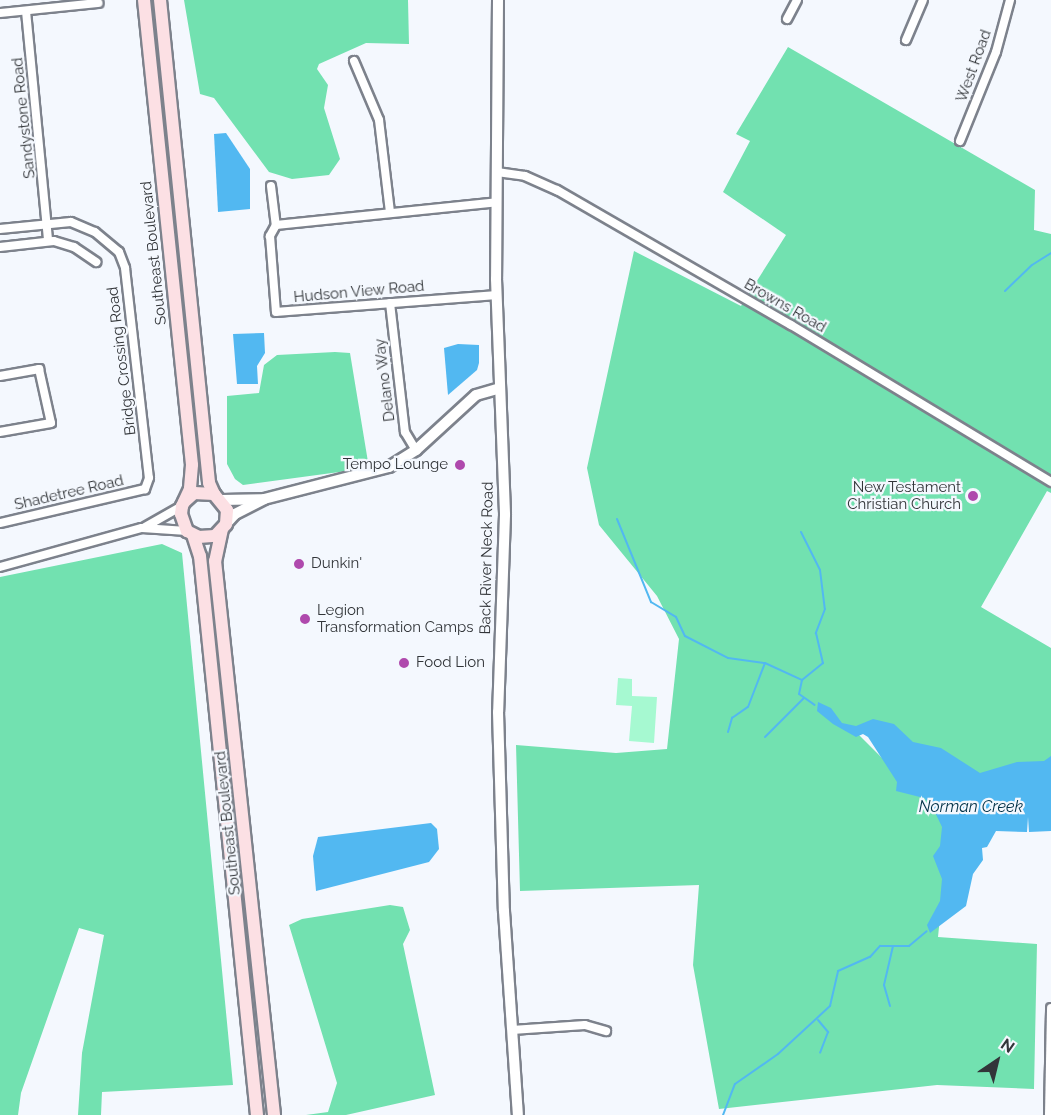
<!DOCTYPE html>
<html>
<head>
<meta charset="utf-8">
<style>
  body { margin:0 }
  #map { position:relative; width:1051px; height:1115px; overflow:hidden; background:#f4f8fe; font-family:Raleway,sans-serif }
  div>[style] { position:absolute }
  .green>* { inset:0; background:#a6f9d1 }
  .forest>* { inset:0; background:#72e1b0 }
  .water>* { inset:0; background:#52b8f1 }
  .stream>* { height:2px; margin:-1px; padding:0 1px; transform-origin:1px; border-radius:1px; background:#52b8f1 }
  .roads { filter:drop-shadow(2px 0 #7d828c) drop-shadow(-2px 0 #7d828c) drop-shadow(0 2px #7d828c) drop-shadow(0 -2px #7d828c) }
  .minor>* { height:8px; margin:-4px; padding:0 4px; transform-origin:4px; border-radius:4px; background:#fff }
  .tertiary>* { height:10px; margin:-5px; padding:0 5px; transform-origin:5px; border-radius:5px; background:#fff }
  .secondary>* { height:12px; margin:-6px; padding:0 6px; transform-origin:6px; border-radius:6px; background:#fce0e4 }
  .dots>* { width:16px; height:16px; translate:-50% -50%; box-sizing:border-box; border:3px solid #f4f8fe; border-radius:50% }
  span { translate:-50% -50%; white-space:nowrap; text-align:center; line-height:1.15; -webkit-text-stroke:4.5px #f4f8fe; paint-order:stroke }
  .street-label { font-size:15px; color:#323539 }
  .poi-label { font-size:15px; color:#323539 }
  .right { translate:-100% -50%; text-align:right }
  .left { translate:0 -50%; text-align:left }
  .water-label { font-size:16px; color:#023147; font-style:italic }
  .north { position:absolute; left:967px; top:1031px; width:60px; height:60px; -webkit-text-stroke:4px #f4f8fe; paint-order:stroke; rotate:35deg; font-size:16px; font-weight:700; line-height:24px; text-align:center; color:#323539 }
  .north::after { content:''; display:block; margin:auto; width:21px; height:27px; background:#323539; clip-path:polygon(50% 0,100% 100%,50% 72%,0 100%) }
</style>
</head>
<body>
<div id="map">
  <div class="green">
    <div style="clip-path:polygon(618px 678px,632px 679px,632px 696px,657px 697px,654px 743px,629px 741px,632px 706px,616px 705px)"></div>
  </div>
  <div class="forest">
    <div style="clip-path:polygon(184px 0,408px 0,409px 44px,366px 43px,319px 64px,317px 69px,328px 85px,324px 108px,340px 159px,329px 175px,292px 179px,269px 172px,214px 98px,200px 94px)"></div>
    <div style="clip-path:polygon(788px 47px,1035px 190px,1034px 230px,1051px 234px,1051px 493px,1047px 491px,981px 607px,1051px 648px,1051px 760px,979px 776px,851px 727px,887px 763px,938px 798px,948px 839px,938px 937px,1037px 944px,1034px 1089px,937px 1085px,719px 1109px,693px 965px,699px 885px,520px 891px,516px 745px,616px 753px,667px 749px,679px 639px,657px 596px,599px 525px,587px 468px,634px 251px,741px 306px,786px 235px,723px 192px,750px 141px,736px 134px)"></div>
    <div style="clip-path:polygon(335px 352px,350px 353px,369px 468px,243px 485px,235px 479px,227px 464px,227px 396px,259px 393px,264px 365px,277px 355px)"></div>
    <div style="clip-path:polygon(162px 544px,182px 553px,233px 1085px,102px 1092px,101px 1115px,78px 1115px,82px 1053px,104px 935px,79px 928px,21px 1093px,18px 1115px,0 1115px,0 577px)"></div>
    <div style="clip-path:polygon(390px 905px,403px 907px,410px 930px,403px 944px,435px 1095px,346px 1115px,306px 1115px,328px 1112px,337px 1083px,289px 925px,302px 919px)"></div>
  </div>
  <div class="water">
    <div style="clip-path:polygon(226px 133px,250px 169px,250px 209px,218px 212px,214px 134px)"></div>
    <div style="clip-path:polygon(264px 333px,265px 353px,257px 366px,258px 384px,237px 384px,233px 334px)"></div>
    <div style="clip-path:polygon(458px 344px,479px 345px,479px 363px,477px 370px,448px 395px,444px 348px)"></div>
    <div style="clip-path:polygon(818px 702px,831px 708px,842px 723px,856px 726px,873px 719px,894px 724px,913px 742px,941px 748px,980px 773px,1017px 762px,1044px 761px,1051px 756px,1051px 831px,1029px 832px,1028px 817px,1027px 832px,996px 831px,987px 847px,982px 848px,983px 860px,973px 874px,966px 906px,930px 933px,927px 925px,940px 901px,942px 879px,933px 856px,940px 846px,942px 827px,931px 804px,924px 798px,896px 791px,897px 782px,868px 737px,863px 734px,856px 737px,833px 724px,817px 711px)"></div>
    <div style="clip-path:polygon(431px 823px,437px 829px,439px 849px,429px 862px,316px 891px,313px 856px,318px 837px)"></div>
  </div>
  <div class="stream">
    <div style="left:1005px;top:291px;width:37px;rotate:-44deg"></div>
    <div style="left:1032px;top:265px;width:22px;rotate:-32deg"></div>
    <div style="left:617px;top:519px;width:90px;rotate:67.7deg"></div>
    <div style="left:651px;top:602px;width:29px;rotate:31deg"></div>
    <div style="left:676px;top:617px;width:21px;rotate:65deg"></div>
    <div style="left:685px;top:636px;width:48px;rotate:27.1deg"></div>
    <div style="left:728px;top:658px;width:37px;rotate:8deg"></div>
    <div style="left:765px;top:663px;width:41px;rotate:24.7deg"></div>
    <div style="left:801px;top:532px;width:42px;rotate:63.4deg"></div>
    <div style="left:820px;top:570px;width:39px;rotate:83deg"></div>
    <div style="left:825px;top:609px;width:26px;rotate:111deg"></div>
    <div style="left:816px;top:633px;width:31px;rotate:77deg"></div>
    <div style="left:823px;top:663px;width:27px;rotate:141deg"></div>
    <div style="left:802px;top:680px;width:14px;rotate:102deg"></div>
    <div style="left:799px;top:694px;width:19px;rotate:35deg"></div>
    <div style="left:728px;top:732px;width:15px;rotate:-74deg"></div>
    <div style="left:732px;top:718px;width:19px;rotate:-35deg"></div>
    <div style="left:748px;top:707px;width:47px;rotate:-68.9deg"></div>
    <div style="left:765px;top:737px;width:54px;rotate:-45deg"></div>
    <div style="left:890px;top:1006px;width:22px;rotate:-106deg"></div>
    <div style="left:884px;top:985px;width:39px;rotate:-77deg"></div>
    <div style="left:818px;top:1020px;width:16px;rotate:50deg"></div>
    <div style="left:828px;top:1032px;width:22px;rotate:111deg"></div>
    <div style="left:723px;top:1115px;width:33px;rotate:-69deg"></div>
    <div style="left:735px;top:1084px;width:52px;rotate:-34.9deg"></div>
    <div style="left:778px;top:1054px;width:71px;rotate:-42.7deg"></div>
    <div style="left:830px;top:1006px;width:36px;rotate:-77deg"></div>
    <div style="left:838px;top:971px;width:35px;rotate:-24deg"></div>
    <div style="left:870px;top:957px;width:15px;rotate:-48deg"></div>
    <div style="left:880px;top:946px;width:29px"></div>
    <div style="left:909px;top:946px;width:23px;rotate:-40deg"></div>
  </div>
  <div class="roads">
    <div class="minor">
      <div style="left:26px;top:11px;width:231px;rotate:84.5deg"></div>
      <div style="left:0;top:13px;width:99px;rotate:-5.8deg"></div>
      <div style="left:787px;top:19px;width:21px;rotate:-62deg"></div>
      <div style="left:906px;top:40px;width:43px;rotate:-67deg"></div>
      <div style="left:354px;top:61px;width:64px;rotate:67deg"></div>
      <div style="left:379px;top:120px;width:93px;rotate:83.2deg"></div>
      <div style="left:960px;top:141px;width:96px;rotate:-68deg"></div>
      <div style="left:996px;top:52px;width:54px;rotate:-74.9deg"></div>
      <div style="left:497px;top:172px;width:28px;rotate:8deg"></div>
      <div style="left:525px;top:176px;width:35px;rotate:24deg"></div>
      <div style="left:557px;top:190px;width:270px;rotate:30deg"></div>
      <div style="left:791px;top:325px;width:304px;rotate:31.1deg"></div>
      <div style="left:271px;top:186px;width:39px;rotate:83deg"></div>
      <div style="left:276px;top:225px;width:13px;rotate:119deg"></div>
      <div style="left:270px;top:236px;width:76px;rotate:85.5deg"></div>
      <div style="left:276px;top:312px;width:221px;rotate:-4.4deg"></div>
      <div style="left:276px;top:225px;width:222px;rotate:-5.9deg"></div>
      <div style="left:0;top:229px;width:71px;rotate:-5.6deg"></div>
      <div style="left:71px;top:222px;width:26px;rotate:23deg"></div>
      <div style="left:95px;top:232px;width:31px;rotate:40deg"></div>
      <div style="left:119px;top:252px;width:17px;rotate:69deg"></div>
      <div style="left:125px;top:268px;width:211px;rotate:83.5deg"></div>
      <div style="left:149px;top:478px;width:12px;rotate:110deg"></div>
      <div style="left:145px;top:489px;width:149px;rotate:166.8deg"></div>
      <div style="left:0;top:247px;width:54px;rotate:-6.3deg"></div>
      <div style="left:54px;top:241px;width:21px;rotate:17deg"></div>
      <div style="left:74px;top:247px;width:27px;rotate:34deg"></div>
      <div style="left:390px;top:303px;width:130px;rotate:83.4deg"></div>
      <div style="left:405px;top:432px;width:21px;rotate:59deg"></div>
      <div style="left:0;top:376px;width:40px;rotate:-10deg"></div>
      <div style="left:39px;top:369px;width:55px;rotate:77.5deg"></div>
      <div style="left:51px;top:423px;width:52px;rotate:170deg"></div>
      <div style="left:145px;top:527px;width:43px;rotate:-29.6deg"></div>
      <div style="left:0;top:567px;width:147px;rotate:-15.4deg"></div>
      <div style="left:142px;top:528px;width:45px;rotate:3.8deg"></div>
      <div style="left:512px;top:1030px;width:73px;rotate:-3.9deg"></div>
      <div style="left:585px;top:1025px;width:22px;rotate:16deg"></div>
      <div style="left:1049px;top:1115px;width:107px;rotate:-88.9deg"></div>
    </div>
    <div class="tertiary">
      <div style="left:498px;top:0;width:279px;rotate:90.4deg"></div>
      <div style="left:496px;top:279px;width:236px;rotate:87.8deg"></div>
      <div style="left:505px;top:515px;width:197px;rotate:92deg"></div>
      <div style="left:498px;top:712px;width:199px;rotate:88.3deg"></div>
      <div style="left:504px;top:911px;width:204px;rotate:86.1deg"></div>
      <div style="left:222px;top:500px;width:39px;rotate:-1deg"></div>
      <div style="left:226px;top:524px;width:13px;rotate:-48deg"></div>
      <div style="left:235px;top:514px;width:33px;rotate:-27deg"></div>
      <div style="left:264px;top:499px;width:129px;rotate:-14.4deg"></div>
      <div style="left:389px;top:467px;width:32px;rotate:-32deg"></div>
      <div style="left:416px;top:450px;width:81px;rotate:-42.5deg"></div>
      <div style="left:476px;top:395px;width:25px;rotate:-16deg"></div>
    </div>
    <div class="secondary">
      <div style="left:144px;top:0;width:467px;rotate:84.1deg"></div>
      <div style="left:192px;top:465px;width:24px;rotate:95deg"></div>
      <div style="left:190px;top:489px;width:19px;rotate:115deg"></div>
      <div style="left:182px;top:506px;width:8px;rotate:97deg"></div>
      <div style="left:181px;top:514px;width:18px;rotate:71deg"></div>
      <div style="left:187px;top:531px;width:13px;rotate:27deg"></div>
      <div style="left:199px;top:537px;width:16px;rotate:-4deg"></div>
      <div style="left:215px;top:536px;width:16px;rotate:-47deg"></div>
      <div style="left:226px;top:524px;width:14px;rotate:-86deg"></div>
      <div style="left:227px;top:510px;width:21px;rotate:-129deg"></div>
      <div style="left:214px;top:494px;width:20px;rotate:-177deg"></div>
      <div style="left:194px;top:493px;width:13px;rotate:138deg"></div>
      <div style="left:160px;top:0;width:485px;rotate:84.2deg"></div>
      <div style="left:209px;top:483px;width:12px;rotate:66deg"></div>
      <div style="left:222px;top:529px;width:33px;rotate:102deg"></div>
      <div style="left:215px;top:561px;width:557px;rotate:83.92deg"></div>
      <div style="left:193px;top:535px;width:22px;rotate:72deg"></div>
      <div style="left:200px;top:556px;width:562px;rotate:84.18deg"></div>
    </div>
  </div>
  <div class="dots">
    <div style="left:460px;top:465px;background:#af49ad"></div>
    <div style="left:973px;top:496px;background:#af49ad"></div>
    <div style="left:299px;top:564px;background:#af49ad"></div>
    <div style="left:305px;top:619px;background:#af49ad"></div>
    <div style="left:404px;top:663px;background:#af49ad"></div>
  </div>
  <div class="street-label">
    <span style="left:974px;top:66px;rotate:-70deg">West Road</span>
    <span style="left:24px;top:118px;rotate:-96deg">Sandystone Road</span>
    <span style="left:154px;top:253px;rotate:-96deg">Southeast Boulevard</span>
    <span style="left:359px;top:292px;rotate:-5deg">Hudson View Road</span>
    <span style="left:785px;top:306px;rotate:30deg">Browns Road</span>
    <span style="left:122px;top:361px;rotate:-97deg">Bridge Crossing Road</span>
    <span style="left:385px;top:380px;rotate:-97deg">Delano Way</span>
    <span style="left:69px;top:493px;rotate:-13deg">Shadetree Road</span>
    <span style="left:487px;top:558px;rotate:-89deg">Back River Neck Road</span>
    <span style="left:228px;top:823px;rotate:-96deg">Southeast Boulevard</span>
  </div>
  <div class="poi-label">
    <span class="right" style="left:448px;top:465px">Tempo Lounge</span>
    <span class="right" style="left:961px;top:496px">New Testament<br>Christian Church</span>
    <span class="left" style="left:311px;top:564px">Dunkin'</span>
    <span class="left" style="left:317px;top:619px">Legion<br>Transformation Camps</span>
    <span class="left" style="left:416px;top:663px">Food Lion</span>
  </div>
  <div class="water-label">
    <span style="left:971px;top:807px">Norman Creek</span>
  </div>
  <div class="north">N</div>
</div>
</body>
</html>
